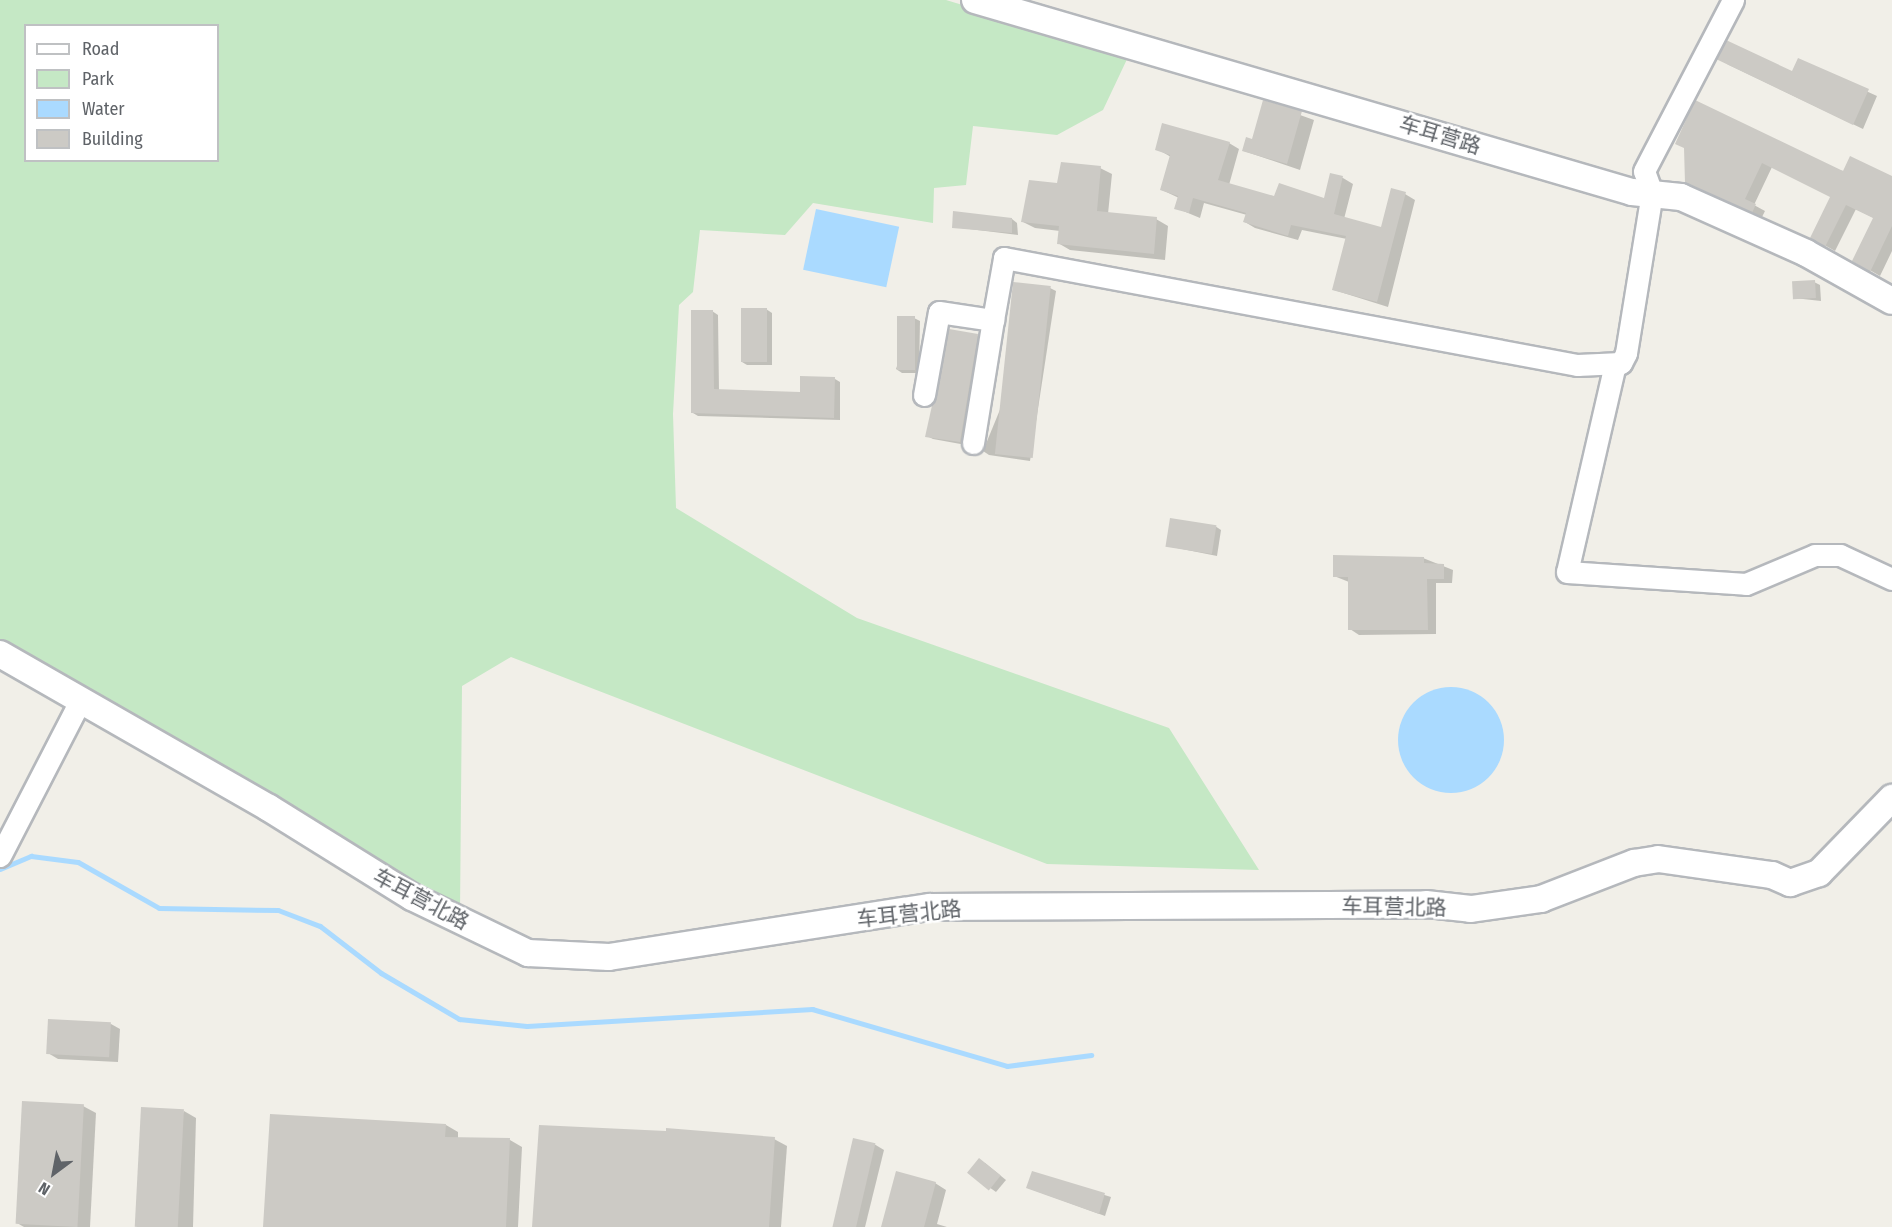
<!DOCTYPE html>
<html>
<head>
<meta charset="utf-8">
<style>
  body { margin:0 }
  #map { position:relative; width:1892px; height:1227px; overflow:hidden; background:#f1efe8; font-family:"Fira Sans Condensed","Noto Sans SC",sans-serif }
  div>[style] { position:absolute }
  .green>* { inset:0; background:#c5e8c5 }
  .water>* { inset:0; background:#aadaff; transform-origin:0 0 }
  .round { border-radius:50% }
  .shadow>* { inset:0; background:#0003 }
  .stream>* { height:5px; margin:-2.5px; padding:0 2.5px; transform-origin:2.5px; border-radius:2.5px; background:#aadaff }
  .building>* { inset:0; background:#cccac5; transform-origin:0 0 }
  .roads { filter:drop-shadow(2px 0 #b5b8bc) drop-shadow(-2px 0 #b5b8bc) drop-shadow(0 2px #b5b8bc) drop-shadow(0 -2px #b5b8bc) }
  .minor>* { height:21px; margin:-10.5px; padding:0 10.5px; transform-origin:10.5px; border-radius:10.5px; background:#fff }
  .tertiary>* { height:26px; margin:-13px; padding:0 13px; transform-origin:13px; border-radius:13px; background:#fff }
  span { translate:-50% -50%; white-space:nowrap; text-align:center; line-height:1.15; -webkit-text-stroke:5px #fff; paint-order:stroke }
  .street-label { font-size:21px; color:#5f6368 }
  .legend { position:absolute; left:24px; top:24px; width:195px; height:138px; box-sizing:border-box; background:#fff; border:2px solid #bfc1c3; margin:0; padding:8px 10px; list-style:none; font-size:18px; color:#5f6368 }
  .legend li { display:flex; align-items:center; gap:12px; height:30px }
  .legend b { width:30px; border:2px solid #bfc1c3 }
  .north { position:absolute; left:24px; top:1143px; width:60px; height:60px; -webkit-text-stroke:4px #fff; paint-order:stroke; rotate:212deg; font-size:16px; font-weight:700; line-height:24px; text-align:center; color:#5f6368 }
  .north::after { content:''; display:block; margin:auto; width:21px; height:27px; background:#5f6368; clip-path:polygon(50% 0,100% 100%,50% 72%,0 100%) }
</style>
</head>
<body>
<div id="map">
  <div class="green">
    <div style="clip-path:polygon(evenodd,0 0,946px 0,1129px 55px,1103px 110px,1057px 135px,973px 126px,966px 185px,934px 188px,933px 223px,813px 203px,785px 235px,700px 230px,693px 292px,679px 305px,673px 414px,676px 508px,857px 618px,1169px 728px,1259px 870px,1047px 864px,511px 657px,462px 686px,460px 913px,214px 760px,0 641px,0 0,26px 26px,218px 26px,218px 160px,26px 160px,26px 26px)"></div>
  </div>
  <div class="water">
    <div style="left:816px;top:209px;width:85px;height:62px;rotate:12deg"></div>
    <div class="round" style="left:1398px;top:687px;width:106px;height:106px"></div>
  </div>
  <div class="shadow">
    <div style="clip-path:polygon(1798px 60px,1877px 96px,1863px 129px,1727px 64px,1792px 73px)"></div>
    <div style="clip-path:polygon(1264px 102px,1314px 120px,1300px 170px,1244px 151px,1253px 141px)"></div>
    <div style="clip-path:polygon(1229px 143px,1239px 149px,1229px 185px,1275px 198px,1325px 200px,1332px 175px,1343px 178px,1353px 184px,1344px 219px,1382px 229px,1405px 194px,1415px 200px,1388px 307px,1334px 290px,1347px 239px,1302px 230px,1298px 240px,1255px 228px,1245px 222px,1247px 215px,1204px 203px,1200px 218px,1176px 208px,1179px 198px,1162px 190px,1171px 157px,1157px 149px)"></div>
    <div style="clip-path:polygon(1686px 148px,1892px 178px,1892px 251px,1880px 276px,1854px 261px,1874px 218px,1856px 209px,1835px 251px,1812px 238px,1832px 197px,1772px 167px,1754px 205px,1765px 211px,1762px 217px,1696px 187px)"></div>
    <div style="clip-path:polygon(1100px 168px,1112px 174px,1108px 214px,1156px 219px,1168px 226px,1165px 260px,1070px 250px,1058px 243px,1060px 231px,1035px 228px,1023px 222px,1058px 184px)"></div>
    <div style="clip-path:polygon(1012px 219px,1017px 223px,1018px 235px,953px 227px)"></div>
    <div style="clip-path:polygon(1814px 282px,1820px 285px,1821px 301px,1794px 298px)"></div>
    <div style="clip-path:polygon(1050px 288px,1056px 291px,1030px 461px,989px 455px,983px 451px)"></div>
    <div style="clip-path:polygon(766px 309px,772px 313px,772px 365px,747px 365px,742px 362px)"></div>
    <div style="clip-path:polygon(712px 311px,718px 315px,719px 391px,802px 393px,835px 379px,840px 382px,840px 420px,698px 416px,693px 413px)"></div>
    <div style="clip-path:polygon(914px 318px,920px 321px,919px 373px,902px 373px,896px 369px)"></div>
    <div style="clip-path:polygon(977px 335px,983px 339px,966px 445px,933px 439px,927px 436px)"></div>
    <div style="clip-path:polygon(1215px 526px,1221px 530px,1217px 556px,1167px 546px)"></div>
    <div style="clip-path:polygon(1423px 558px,1453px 570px,1452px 583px,1436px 583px,1436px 634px,1359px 635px,1350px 629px,1349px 582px,1334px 576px)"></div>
    <div style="clip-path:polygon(111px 1024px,120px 1029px,118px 1062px,58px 1059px,48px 1053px)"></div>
    <div style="clip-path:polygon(83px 1106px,96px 1113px,90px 1227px,24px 1227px,17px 1223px)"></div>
    <div style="clip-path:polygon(184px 1111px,196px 1118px,193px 1227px,137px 1227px)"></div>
    <div style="clip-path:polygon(446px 1125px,458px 1132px,458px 1139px,510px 1140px,522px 1147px,518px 1227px,265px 1227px)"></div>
    <div style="clip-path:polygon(774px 1139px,787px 1146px,781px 1227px,535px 1227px)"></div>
    <div style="clip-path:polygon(874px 1144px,884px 1150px,865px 1227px,833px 1227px)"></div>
    <div style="clip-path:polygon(985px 1163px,1006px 1180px,996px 1192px,969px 1173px)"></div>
    <div style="clip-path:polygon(1033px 1173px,1111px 1197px,1105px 1216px,1028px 1188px)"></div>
    <div style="clip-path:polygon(935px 1183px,946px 1190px,937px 1224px,947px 1227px,884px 1227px)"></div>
  </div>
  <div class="stream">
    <div style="left:0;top:869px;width:34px;rotate:-23deg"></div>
    <div style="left:31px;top:856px;width:47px;rotate:7.3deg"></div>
    <div style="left:78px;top:862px;width:93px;rotate:29.6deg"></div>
    <div style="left:159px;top:908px;width:119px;rotate:1deg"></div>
    <div style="left:278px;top:910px;width:45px;rotate:20.9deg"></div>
    <div style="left:320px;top:926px;width:77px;rotate:37.6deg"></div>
    <div style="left:381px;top:973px;width:91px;rotate:30.5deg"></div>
    <div style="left:459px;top:1019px;width:68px;rotate:5.9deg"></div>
    <div style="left:527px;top:1026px;width:286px;rotate:-3.4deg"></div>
    <div style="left:812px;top:1009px;width:203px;rotate:16.3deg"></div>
    <div style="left:1007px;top:1066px;width:85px;rotate:-7.5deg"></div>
  </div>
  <div class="building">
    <div style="clip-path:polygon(1726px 40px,1792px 71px,1798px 58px,1869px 89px,1853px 125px,1716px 59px)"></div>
    <div style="clip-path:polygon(1263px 100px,1302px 111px,1287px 164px,1242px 151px,1246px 137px,1252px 139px)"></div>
    <div style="clip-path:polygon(1695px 100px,1843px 171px,1850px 156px,1892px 176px,1892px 226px,1870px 272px,1852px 261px,1873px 218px,1846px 205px,1825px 247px,1810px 238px,1830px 197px,1762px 163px,1745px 199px,1756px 204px,1752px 213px,1685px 183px,1684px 148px,1675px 144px)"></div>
    <div style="clip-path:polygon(1162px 123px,1230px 142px,1218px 180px,1274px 196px,1279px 183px,1324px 198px,1330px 173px,1343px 176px,1334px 214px,1381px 227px,1391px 188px,1406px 192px,1377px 302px,1332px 290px,1346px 236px,1291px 225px,1288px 236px,1243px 222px,1246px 213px,1193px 198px,1189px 213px,1174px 209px,1178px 196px,1160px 190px,1170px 155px,1155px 150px)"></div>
    <div style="clip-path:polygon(1061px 162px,1101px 166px,1097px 211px,1157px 217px,1154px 254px,1057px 244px,1059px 226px,1021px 222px,1029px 180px,1057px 183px)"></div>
    <div style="clip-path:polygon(953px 211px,1012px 218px,1012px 233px,952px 228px)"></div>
    <div style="left:1815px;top:280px;width:18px;height:23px;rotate:87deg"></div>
    <div style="left:1013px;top:282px;width:38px;height:173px;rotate:6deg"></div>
    <div style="left:741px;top:308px;width:26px;height:54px"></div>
    <div style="clip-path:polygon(691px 310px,713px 310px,714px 389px,800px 392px,800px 376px,835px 377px,834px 418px,691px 413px)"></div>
    <div style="left:897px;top:316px;width:18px;height:54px"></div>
    <div style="clip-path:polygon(949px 329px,978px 334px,960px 442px,925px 437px)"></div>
    <div style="left:1170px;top:518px;width:47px;height:29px;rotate:9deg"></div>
    <div style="clip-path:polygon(1333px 555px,1424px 557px,1424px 563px,1444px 564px,1444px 579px,1427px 579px,1428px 630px,1348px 630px,1348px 577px,1333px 577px)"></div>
    <div style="left:48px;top:1019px;width:63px;height:35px;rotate:3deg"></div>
    <div style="left:22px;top:1101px;width:62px;height:123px;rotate:3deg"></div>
    <div style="left:141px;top:1107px;width:43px;height:120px;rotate:3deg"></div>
    <div style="clip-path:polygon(270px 1114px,446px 1124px,445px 1137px,510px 1138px,506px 1227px,263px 1227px)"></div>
    <div style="clip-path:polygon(539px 1125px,666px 1131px,666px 1128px,775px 1137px,769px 1227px,532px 1227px)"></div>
    <div style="left:853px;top:1138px;width:23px;height:92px;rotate:13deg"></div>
    <div style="left:979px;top:1158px;width:28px;height:19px;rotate:39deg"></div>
    <div style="clip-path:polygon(896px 1171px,936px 1182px,924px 1227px,881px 1227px)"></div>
    <div style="clip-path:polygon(1032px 1171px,1105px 1193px,1099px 1214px,1026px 1188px)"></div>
  </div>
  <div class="roads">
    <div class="minor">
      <div style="left:1615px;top:364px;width:213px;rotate:103deg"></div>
      <div style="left:1567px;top:572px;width:179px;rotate:3.8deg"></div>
      <div style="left:1746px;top:584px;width:75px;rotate:-22.8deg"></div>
      <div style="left:1815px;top:555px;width:25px"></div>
      <div style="left:1840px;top:555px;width:57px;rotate:24.8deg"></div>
      <div style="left:924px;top:395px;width:84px;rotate:-79.8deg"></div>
      <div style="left:939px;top:312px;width:55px;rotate:8.4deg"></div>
      <div style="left:993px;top:320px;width:63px;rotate:-79.9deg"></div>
      <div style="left:1004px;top:258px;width:583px;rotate:10.58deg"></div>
      <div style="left:1577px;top:365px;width:44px;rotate:-2.6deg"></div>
      <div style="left:1621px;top:363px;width:11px;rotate:-63deg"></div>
      <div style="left:1626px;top:353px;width:162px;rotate:-80.8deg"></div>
      <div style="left:1652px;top:193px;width:23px;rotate:-110deg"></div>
      <div style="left:1644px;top:171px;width:193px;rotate:-62.5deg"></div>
      <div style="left:973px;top:443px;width:125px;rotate:-80.8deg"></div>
      <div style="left:0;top:856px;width:174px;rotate:-62.7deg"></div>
    </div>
    <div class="tertiary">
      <div style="left:975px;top:0;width:684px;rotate:16.29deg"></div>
      <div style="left:1632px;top:192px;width:49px;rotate:5.8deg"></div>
      <div style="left:1681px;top:197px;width:137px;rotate:24.1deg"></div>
      <div style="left:1806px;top:253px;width:98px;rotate:29.2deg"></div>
      <div style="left:0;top:654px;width:310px;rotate:29.8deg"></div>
      <div style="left:269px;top:808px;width:168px;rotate:31.9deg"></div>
      <div style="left:412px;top:897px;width:129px;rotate:25.8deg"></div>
      <div style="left:528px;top:953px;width:81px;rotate:2.8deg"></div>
      <div style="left:609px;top:957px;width:325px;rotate:-8.9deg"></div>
      <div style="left:930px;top:907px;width:496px;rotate:-0.3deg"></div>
      <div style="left:1426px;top:904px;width:45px;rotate:6.3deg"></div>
      <div style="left:1471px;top:909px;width:71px;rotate:-8.1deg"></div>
      <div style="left:1541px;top:899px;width:100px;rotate:-21.2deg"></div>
      <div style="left:1634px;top:863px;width:24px;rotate:-9deg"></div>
      <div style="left:1658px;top:859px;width:115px;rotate:8deg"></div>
      <div style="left:1772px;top:875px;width:20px;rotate:24deg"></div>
      <div style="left:1790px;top:883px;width:31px;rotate:-19deg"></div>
      <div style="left:1819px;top:873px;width:105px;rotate:-45.8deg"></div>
    </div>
  </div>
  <div class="street-label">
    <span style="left:1440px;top:135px;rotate:17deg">车耳营路</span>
    <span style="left:421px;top:899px;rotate:28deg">车耳营北路</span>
    <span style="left:1394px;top:907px;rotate:1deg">车耳营北路</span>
    <span style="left:909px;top:914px;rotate:-6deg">车耳营北路</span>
  </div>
  <ul class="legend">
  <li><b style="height:8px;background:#fff"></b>Road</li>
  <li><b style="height:16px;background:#c5e8c5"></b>Park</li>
  <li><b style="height:16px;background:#aadaff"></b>Water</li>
  <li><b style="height:16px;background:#cccac5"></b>Building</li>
  </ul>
  <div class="north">N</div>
</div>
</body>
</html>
